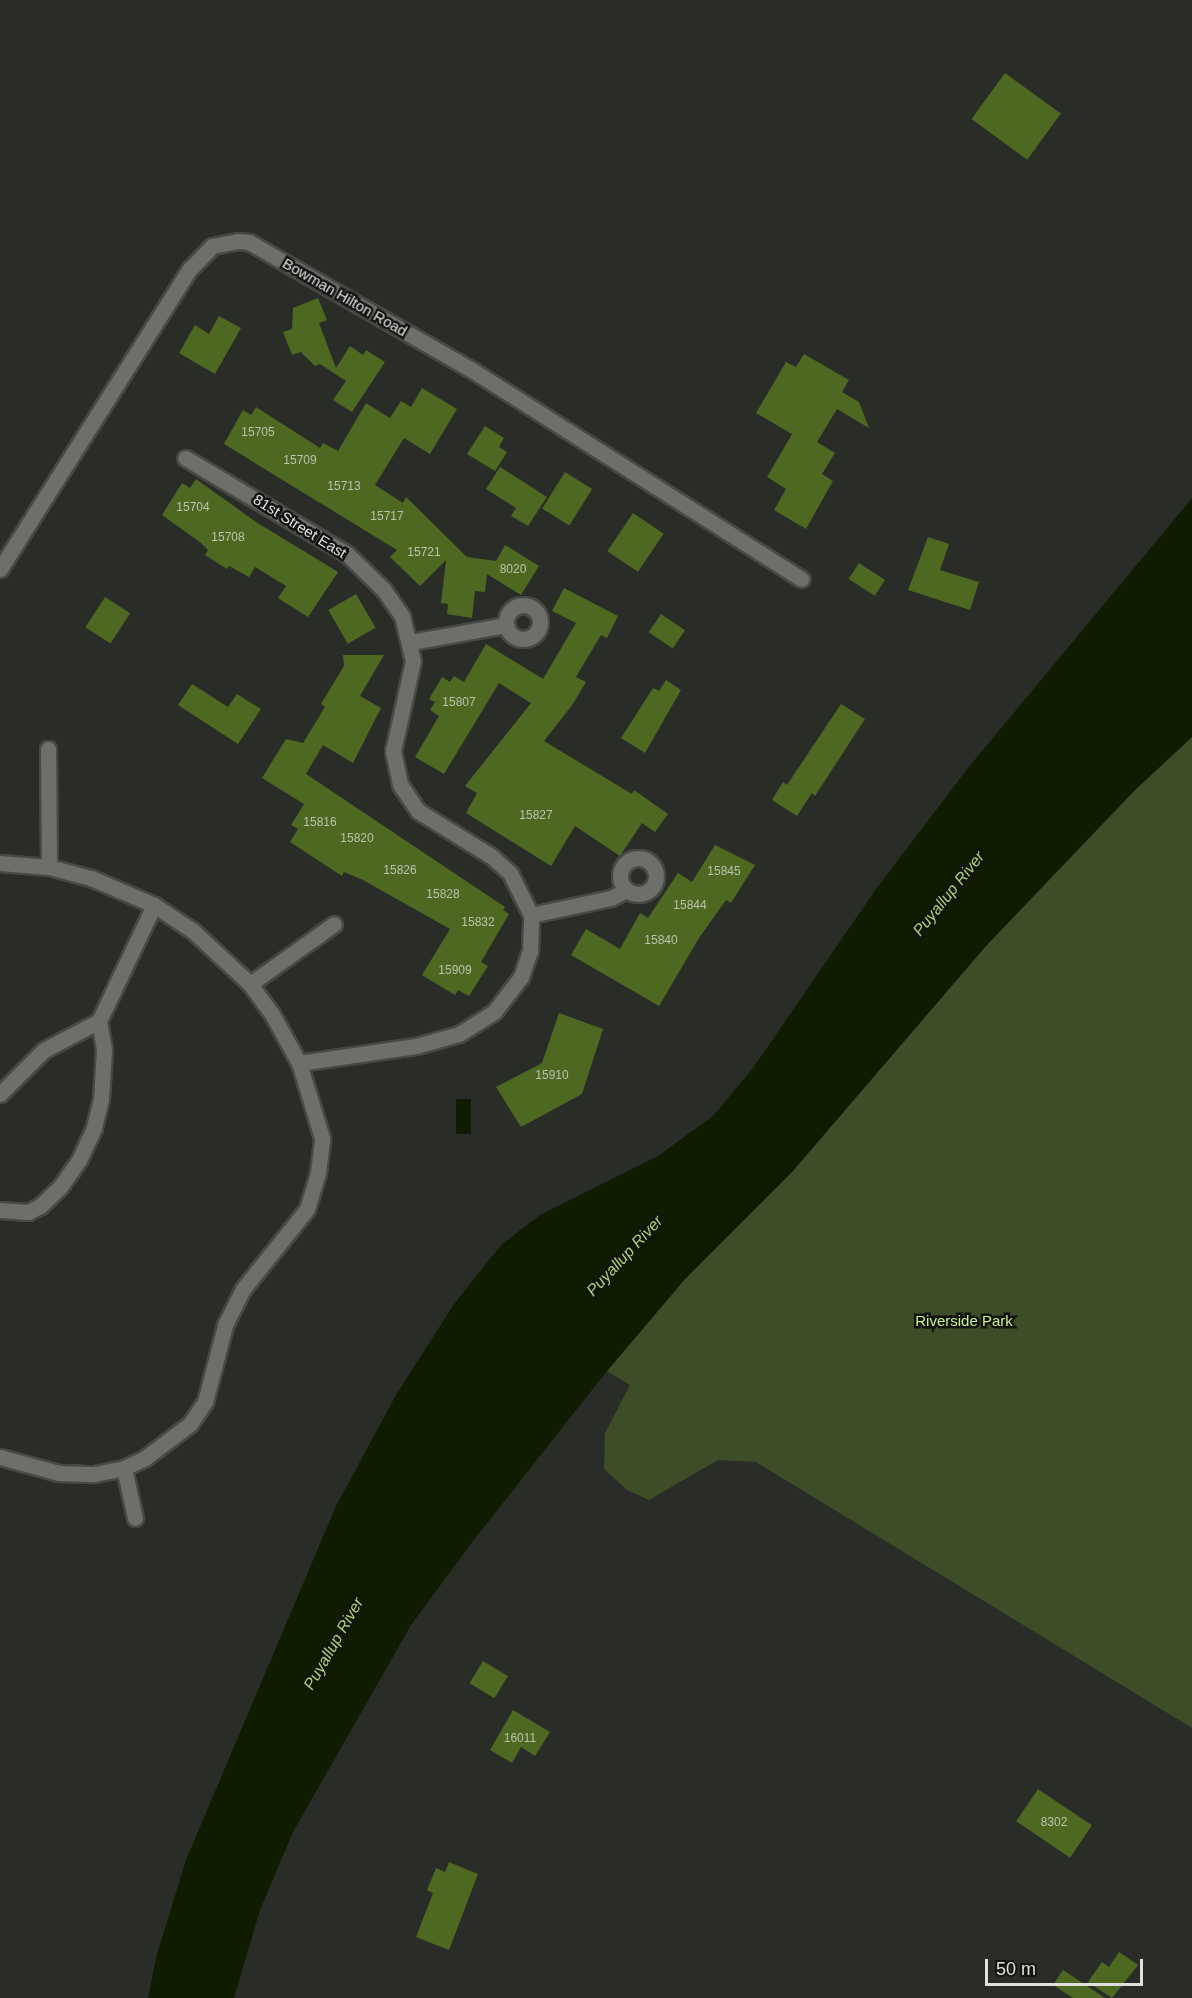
<!DOCTYPE html>
<html>
<head>
<meta charset="utf-8">
<style>
  body { margin:0 }
  #map { position:relative; width:1192px; height:1998px; overflow:hidden; background:#2a2c28; font-family:Arial,sans-serif }
  div>[style] { position:absolute }
  .green>* { inset:0; background:#3d4d28 }
  .water>* { inset:0; background:#0f1c00; transform-origin:0 0 }
  .building>* { inset:0; background:#4d6820; transform-origin:0 0 }
  .roads { filter:drop-shadow(2px 0 #484946) drop-shadow(-2px 0 #484946) drop-shadow(0 2px #484946) drop-shadow(0 -2px #484946) }
  .street>* { height:15px; margin:-7.5px; padding:0 7.5px; transform-origin:7.5px; border-radius:7.5px; background:#6d6f6b }
  .street>.ring { margin:-7.5px; padding:0; box-sizing:content-box; background:none; border:15px solid #6d6f6b; border-radius:50% }
  span { translate:-50% -50%; white-space:nowrap; text-align:center; line-height:1.15; -webkit-text-stroke:5px #131412; paint-order:stroke }
  .number-label { font-size:12px; color:#bac2ae }
  .number-label span { -webkit-text-stroke-width:0 }
  .street-label { font-size:15px; color:#dfe0de }
  .park-label { font-size:15px; color:#c7f18e }
  .water-label { font-size:16px; color:#abd472; font-style:italic }
  .scale { position:absolute; left:985px; top:1959px; width:158px; height:27px; box-sizing:border-box; border:3px solid #dfe0de; border-top:0; padding-left:8px; font-size:18px; line-height:21px; white-space:nowrap; color:#dfe0de; -webkit-text-stroke:4px #131412; paint-order:stroke }
</style>
</head>
<body>
<div id="map">
  <div class="green">
    <div style="clip-path:polygon(1192px 737px,1192px 1728px,756px 1462px,718px 1460px,649px 1500px,627px 1490px,604px 1469px,605px 1433px,630px 1385px,607px 1371px,685px 1279px,792px 1172px,985px 947px,1134px 791px)"></div>
  </div>
  <div class="water">
    <div style="clip-path:polygon(1192px 498px,1192px 737px,1134px 791px,985px 947px,792px 1172px,685px 1279px,607px 1371px,473px 1541px,411px 1625px,293px 1832px,260px 1910px,234px 1998px,148px 1998px,157px 1954px,186px 1860px,336px 1506px,396px 1395px,454px 1304px,501px 1245px,540px 1215px,658px 1156px,713px 1116px,753px 1068px,876px 889px,968px 768px)"></div>
    <div style="left:456px;top:1099px;width:15px;height:35px"></div>
  </div>
  <div class="building">
    <div style="left:1005px;top:73px;width:69px;height:57px;rotate:36deg"></div>
    <div style="clip-path:polygon(318px 298px,327px 320px,319px 323px,336px 368px,350px 346px,363px 355px,366px 350px,385px 362px,352px 412px,333px 400px,346px 381px,320px 364px,315px 366px,301px 352px,292px 355px,283px 332px,292px 329px,293px 308px)"></div>
    <div style="clip-path:polygon(219px 316px,241px 328px,215px 374px,179px 353px,195px 325px,209px 334px)"></div>
    <div style="clip-path:polygon(804px 354px,849px 380px,842px 392px,859px 402px,869px 428px,837px 409px,817px 442px,835px 453px,822px 474px,833px 481px,806px 529px,774px 510px,786px 489px,767px 477px,792px 434px,756px 413px,786px 362px,796px 367px)"></div>
    <div style="clip-path:polygon(422px 388px,457px 409px,430px 454px,404px 438px,375px 485px,403px 503px,406px 497px,467px 557px,496px 561px,505px 545px,539px 566px,521px 595px,487px 574px,485px 592px,475px 591px,472px 618px,447px 614px,448px 604px,441px 603px,446px 560px,420px 586px,390px 557px,397px 550px,224px 444px,243px 410px,251px 415px,256px 407px,320px 448px,323px 443px,338px 451px,366px 403px,390px 418px,401px 401px,411px 407px)"></div>
    <div style="clip-path:polygon(485px 426px,504px 438px,499px 447px,507px 452px,495px 471px,467px 454px)"></div>
    <div style="clip-path:polygon(500px 467px,547px 497px,528px 526px,511px 516px,516px 508px,486px 489px)"></div>
    <div style="left:565px;top:472px;width:32px;height:43px;rotate:32deg"></div>
    <div style="clip-path:polygon(196px 479px,256px 522px,338px 572px,308px 617px,278px 598px,286px 586px,255px 567px,249px 577px,229px 566px,227px 569px,205px 555px,208px 550px,201px 543px,162px 515px,182px 483px,190px 488px)"></div>
    <div style="left:633px;top:513px;width:37px;height:46px;rotate:34deg"></div>
    <div style="clip-path:polygon(928px 537px,949px 544px,940px 570px,979px 582px,970px 610px,908px 590px)"></div>
    <div style="left:859px;top:563px;width:31px;height:19px;rotate:33deg"></div>
    <div style="clip-path:polygon(564px 588px,618px 616px,607px 638px,601px 635px,576px 677px,586px 682px,573px 704px,544px 741px,632px 794px,634px 790px,668px 814px,655px 832px,642px 823px,620px 856px,575px 826px,551px 866px,466px 813px,477px 793px,465px 786px,531px 703px,499px 683px,444px 774px,415px 757px,439px 716px,430px 710px,435px 702px,429px 699px,442px 677px,450px 682px,454px 676px,464px 682px,486px 644px,543px 679px,576px 623px,552px 611px)"></div>
    <div style="left:356px;top:594px;width:39px;height:32px;rotate:60deg"></div>
    <div style="left:105px;top:597px;width:30px;height:36px;rotate:33deg"></div>
    <div style="left:661px;top:614px;width:29px;height:22px;rotate:34deg"></div>
    <div style="clip-path:polygon(343px 655px,384px 655px,360px 696px,381px 708px,353px 763px,323px 745px,306px 774px,505px 907px,503px 910px,509px 914px,481px 962px,488px 966px,469px 996px,458px 990px,455px 995px,422px 975px,450px 929px,363px 880px,344px 872px,342px 876px,290px 842px,298px 829px,291px 825px,304px 804px,262px 778px,286px 739px,303px 743px,325px 707px,321px 704px,344px 666px)"></div>
    <div style="clip-path:polygon(666px 680px,681px 690px,645px 753px,621px 738px,653px 688px,659px 691px)"></div>
    <div style="clip-path:polygon(192px 684px,228px 707px,237px 694px,261px 709px,238px 744px,178px 705px)"></div>
    <div style="clip-path:polygon(841px 704px,865px 719px,815px 796px,812px 793px,797px 816px,772px 800px,783px 782px,787px 785px)"></div>
    <div style="clip-path:polygon(715px 845px,755px 865px,731px 903px,726px 900px,699px 938px,659px 1006px,571px 955px,586px 929px,620px 949px,640px 913px,648px 918px,678px 873px,692px 882px)"></div>
    <div style="clip-path:polygon(559px 1013px,603px 1029px,582px 1094px,521px 1127px,496px 1087px,542px 1063px)"></div>
    <div style="left:483px;top:1661px;width:29px;height:26px;rotate:31deg"></div>
    <div style="clip-path:polygon(513px 1710px,550px 1732px,535px 1756px,521px 1747px,512px 1763px,490px 1750px)"></div>
    <div style="left:1038px;top:1789px;width:65px;height:39px;rotate:34deg"></div>
    <div style="clip-path:polygon(449px 1862px,478px 1874px,449px 1950px,416px 1937px,433px 1893px,427px 1890px,436px 1868px,445px 1872px)"></div>
    <div style="clip-path:polygon(1119px 1952px,1138px 1965px,1112px 1998px,1088px 1982px,1102px 1962px,1109px 1967px)"></div>
    <div style="clip-path:polygon(1063px 1970px,1105px 1998px,1073px 1998px,1053px 1985px)"></div>
  </div>
  <div class="roads">
    <div class="street">
      <div style="left:0;top:569px;width:355px;rotate:-57.7deg"></div>
      <div style="left:190px;top:269px;width:32px;rotate:-46deg"></div>
      <div style="left:212px;top:246px;width:26px;rotate:-11deg"></div>
      <div style="left:238px;top:241px;width:11px;rotate:5deg"></div>
      <div style="left:249px;top:242px;width:257px;rotate:29.9deg"></div>
      <div style="left:472px;top:370px;width:390px;rotate:32.4deg"></div>
      <div class="ring" style="left:506px;top:605px;width:19px;height:19px"></div>
      <div style="left:411px;top:642px;width:97px;rotate:-10.1deg"></div>
      <div style="left:48px;top:749px;width:118px;rotate:89.5deg"></div>
      <div class="ring" style="left:620px;top:858px;width:21px;height:21px"></div>
      <div style="left:0;top:863px;width:49px;rotate:4.7deg"></div>
      <div style="left:49px;top:867px;width:43px;rotate:14.7deg"></div>
      <div style="left:91px;top:878px;width:69px;rotate:23.2deg"></div>
      <div style="left:154px;top:905px;width:47px;rotate:33.7deg"></div>
      <div style="left:193px;top:931px;width:78px;rotate:42.9deg"></div>
      <div style="left:250px;top:984px;width:37px;rotate:54deg"></div>
      <div style="left:272px;top:1014px;width:56px;rotate:61.1deg"></div>
      <div style="left:299px;top:1063px;width:118px;rotate:-8.3deg"></div>
      <div style="left:416px;top:1046px;width:45px;rotate:-15.6deg"></div>
      <div style="left:459px;top:1034px;width:41px;rotate:-32.2deg"></div>
      <div style="left:494px;top:1012px;width:44px;rotate:-52.4deg"></div>
      <div style="left:521px;top:977px;width:28px;rotate:-71deg"></div>
      <div style="left:530px;top:951px;width:36px;rotate:-88deg"></div>
      <div style="left:531px;top:915px;width:47px;rotate:-116.6deg"></div>
      <div style="left:510px;top:873px;width:25px;rotate:-138deg"></div>
      <div style="left:491px;top:856px;width:86px;rotate:-148.3deg"></div>
      <div style="left:418px;top:811px;width:32px;rotate:-124deg"></div>
      <div style="left:400px;top:784px;width:34px;rotate:-102deg"></div>
      <div style="left:393px;top:751px;width:92px;rotate:-77.5deg"></div>
      <div style="left:413px;top:661px;width:46px;rotate:-103.7deg"></div>
      <div style="left:402px;top:616px;width:32px;rotate:-125deg"></div>
      <div style="left:384px;top:590px;width:52px;rotate:-135.8deg"></div>
      <div style="left:347px;top:554px;width:188px;rotate:-149.3deg"></div>
      <div style="left:531px;top:915px;width:82px;rotate:-12deg"></div>
      <div style="left:611px;top:898px;width:17px;rotate:-28deg"></div>
      <div style="left:250px;top:984px;width:103px;rotate:-35.5deg"></div>
      <div style="left:99px;top:1021px;width:128px;rotate:-64.6deg"></div>
      <div style="left:0;top:1094px;width:62px;rotate:-45deg"></div>
      <div style="left:44px;top:1050px;width:62px;rotate:-27.8deg"></div>
      <div style="left:99px;top:1021px;width:29px;rotate:80deg"></div>
      <div style="left:104px;top:1050px;width:49px;rotate:93.5deg"></div>
      <div style="left:101px;top:1099px;width:30px;rotate:104deg"></div>
      <div style="left:94px;top:1128px;width:35px;rotate:115deg"></div>
      <div style="left:79px;top:1160px;width:33px;rotate:125deg"></div>
      <div style="left:60px;top:1187px;width:28px;rotate:136deg"></div>
      <div style="left:40px;top:1206px;width:13px;rotate:153deg"></div>
      <div style="left:28px;top:1212px;width:28px;rotate:-176deg"></div>
      <div style="left:0;top:1457px;width:61px;rotate:15.2deg"></div>
      <div style="left:59px;top:1473px;width:35px;rotate:2deg"></div>
      <div style="left:94px;top:1474px;width:31px;rotate:-11deg"></div>
      <div style="left:124px;top:1468px;width:23px;rotate:-25deg"></div>
      <div style="left:145px;top:1458px;width:56px;rotate:-37.1deg"></div>
      <div style="left:190px;top:1424px;width:27px;rotate:-56deg"></div>
      <div style="left:205px;top:1402px;width:80px;rotate:-75.4deg"></div>
      <div style="left:225px;top:1325px;width:40px;rotate:-63.4deg"></div>
      <div style="left:243px;top:1289px;width:102px;rotate:-51.3deg"></div>
      <div style="left:307px;top:1209px;width:38px;rotate:-73deg"></div>
      <div style="left:318px;top:1173px;width:35px;rotate:-83deg"></div>
      <div style="left:322px;top:1138px;width:78px;rotate:-107deg"></div>
      <div style="left:124px;top:1468px;width:51px;rotate:77.6deg"></div>
    </div>
  </div>
  <div class="number-label">
    <span style="left:258px;top:433px">15705</span>
    <span style="left:300px;top:461px">15709</span>
    <span style="left:344px;top:487px">15713</span>
    <span style="left:193px;top:508px">15704</span>
    <span style="left:387px;top:517px">15717</span>
    <span style="left:228px;top:538px">15708</span>
    <span style="left:424px;top:553px">15721</span>
    <span style="left:513px;top:570px">8020</span>
    <span style="left:459px;top:703px">15807</span>
    <span style="left:536px;top:816px">15827</span>
    <span style="left:320px;top:823px">15816</span>
    <span style="left:357px;top:839px">15820</span>
    <span style="left:400px;top:871px">15826</span>
    <span style="left:724px;top:872px">15845</span>
    <span style="left:443px;top:895px">15828</span>
    <span style="left:690px;top:906px">15844</span>
    <span style="left:478px;top:923px">15832</span>
    <span style="left:661px;top:941px">15840</span>
    <span style="left:455px;top:971px">15909</span>
    <span style="left:552px;top:1076px">15910</span>
    <span style="left:520px;top:1739px">16011</span>
    <span style="left:1054px;top:1823px">8302</span>
  </div>
  <div class="street-label">
    <span style="left:345px;top:297px;rotate:30deg">Bowman Hilton Road</span>
    <span style="left:300px;top:526px;rotate:32deg">81st Street East</span>
  </div>
  <div class="park-label">
    <span style="left:964px;top:1321px">Riverside Park</span>
  </div>
  <div class="water-label">
    <span style="left:949px;top:894px;rotate:-51deg">Puyallup River</span>
    <span style="left:625px;top:1256px;rotate:-47deg">Puyallup River</span>
    <span style="left:334px;top:1644px;rotate:-60deg">Puyallup River</span>
  </div>
  <div class="scale">50 m</div>
</div>
</body>
</html>
